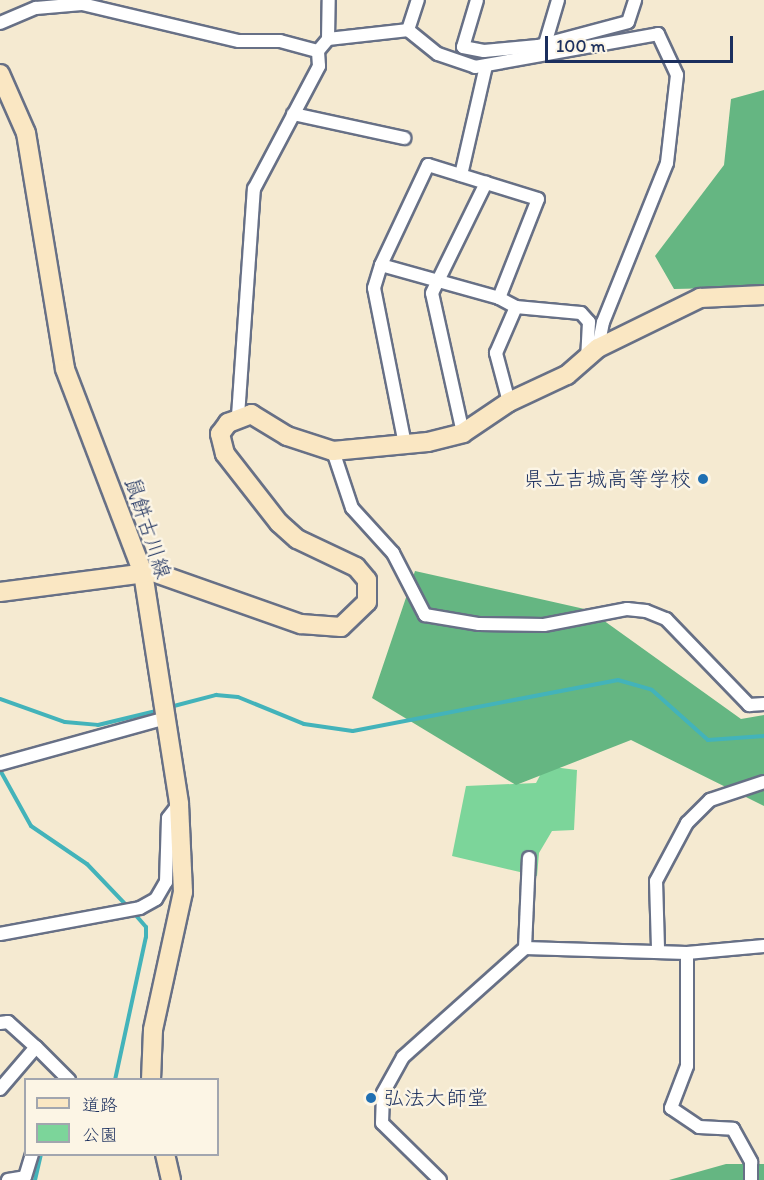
<!DOCTYPE html>
<html>
<head>
<meta charset="utf-8">
<style>
  body { margin:0 }
  #map { position:relative; width:764px; height:1180px; overflow:hidden; background:#f5ead1; font-family:Itim,"Klee One",sans-serif }
  div>[style] { position:absolute }
  .green>* { inset:0; background:#7cd59a }
  .forest>* { inset:0; background:#65b682 }
  .stream>* { height:4px; margin:-2px; padding:0 2px; transform-origin:2px; border-radius:2px; background:#43b3ba }
  .roads { filter:drop-shadow(2px 0 #677086) drop-shadow(-2px 0 #677086) drop-shadow(0 2px #677086) drop-shadow(0 -2px #677086) }
  .street>* { height:12px; margin:-6px; padding:0 6px; transform-origin:6px; border-radius:6px; background:#fff }
  .secondary>* { height:18px; margin:-9px; padding:0 9px; transform-origin:9px; border-radius:9px; background:#fae7c3 }
  .dots>* { width:16px; height:16px; translate:-50% -50%; box-sizing:border-box; border:3px solid #fcf5e5; border-radius:50% }
  span { translate:-50% -50%; white-space:nowrap; text-align:center; line-height:1.15; -webkit-text-stroke:5px #fcf5e5; paint-order:stroke }
  .poi-label { font-size:21px; color:#1b2f5e }
  .right { translate:-100% -50%; text-align:right }
  .left { translate:0 -50%; text-align:left }
  .street-label { font-size:21px; color:#1b2f5e }
  .legend { position:absolute; left:24px; top:1078px; width:195px; height:78px; box-sizing:border-box; background:#fcf5e5; border:2px solid #a2a6af; margin:0; padding:8px 10px; list-style:none; font-size:18px; color:#1b2f5e }
  .legend li { display:flex; align-items:center; gap:12px; height:30px }
  .legend b { width:30px; border:2px solid #a2a6af }
  .scale { position:absolute; left:545px; top:36px; width:188px; height:27px; box-sizing:border-box; border:3px solid #1b2f5e; border-top:0; padding-left:8px; font-size:18px; line-height:21px; white-space:nowrap; color:#1b2f5e; -webkit-text-stroke:4px #fcf5e5; paint-order:stroke }
</style>
</head>
<body>
<div id="map">
  <div class="green">
    <div style="clip-path:polygon(545px 766px,577px 770px,574px 830px,552px 831px,539px 853px,537px 876px,452px 856px,466px 786px,536px 783px)"></div>
  </div>
  <div class="forest">
    <div style="clip-path:polygon(764px 90px,764px 287px,674px 289px,655px 256px,724px 165px,731px 99px)"></div>
    <div style="clip-path:polygon(415px 571px,589px 610px,741px 719px,764px 715px,764px 806px,631px 740px,516px 785px,372px 698px)"></div>
    <div style="clip-path:polygon(726px 1164px,764px 1164px,764px 1180px,669px 1180px)"></div>
  </div>
  <div class="stream">
    <div style="left:0;top:699px;width:69px;rotate:19.5deg"></div>
    <div style="left:65px;top:722px;width:33px;rotate:5deg"></div>
    <div style="left:98px;top:725px;width:64px;rotate:-13.6deg"></div>
    <div style="left:170px;top:707px;width:48px;rotate:-14.6deg"></div>
    <div style="left:216px;top:695px;width:22px;rotate:5deg"></div>
    <div style="left:238px;top:697px;width:71px;rotate:22.2deg"></div>
    <div style="left:304px;top:724px;width:49px;rotate:8.1deg"></div>
    <div style="left:353px;top:731px;width:270px;rotate:-10.9deg"></div>
    <div style="left:618px;top:680px;width:35px;rotate:16deg"></div>
    <div style="left:652px;top:690px;width:75px;rotate:41.8deg"></div>
    <div style="left:708px;top:740px;width:56px;rotate:-4.1deg"></div>
    <div style="left:0;top:770px;width:64px;rotate:61deg"></div>
    <div style="left:31px;top:826px;width:68px;rotate:34.2deg"></div>
    <div style="left:87px;top:864px;width:59px;rotate:46.4deg"></div>
    <div style="left:115px;top:1080px;width:146px;rotate:-77.8deg"></div>
    <div style="left:146px;top:937px;width:10px;rotate:-90deg"></div>
    <div style="left:146px;top:927px;width:20px;rotate:-131deg"></div>
    <div style="left:35px;top:1180px;width:27px;rotate:-77deg"></div>
  </div>
  <div class="roads">
    <div class="street">
      <div style="left:477px;top:0;width:49px;rotate:106.6deg"></div>
      <div style="left:463px;top:47px;width:21px;rotate:11deg"></div>
      <div style="left:484px;top:51px;width:54px;rotate:-5.3deg"></div>
      <div style="left:538px;top:46px;width:93px;rotate:-14.9deg"></div>
      <div style="left:628px;top:22px;width:23px;rotate:-72deg"></div>
      <div style="left:0;top:23px;width:39px;rotate:-23deg"></div>
      <div style="left:36px;top:8px;width:46px;rotate:-5deg"></div>
      <div style="left:82px;top:4px;width:161px;rotate:13.3deg"></div>
      <div style="left:239px;top:41px;width:41px"></div>
      <div style="left:280px;top:41px;width:39px;rotate:15deg"></div>
      <div style="left:408px;top:30px;width:38px;rotate:39deg"></div>
      <div style="left:438px;top:54px;width:39px;rotate:19deg"></div>
      <div style="left:475px;top:67px;width:186px;rotate:-10.2deg"></div>
      <div style="left:658px;top:34px;width:45px;rotate:65.1deg"></div>
      <div style="left:677px;top:75px;width:89px;rotate:96.5deg"></div>
      <div style="left:667px;top:163px;width:171px;rotate:111.9deg"></div>
      <div style="left:603px;top:322px;width:26px;rotate:101deg"></div>
      <div style="left:328px;top:39px;width:39px;rotate:-89deg"></div>
      <div style="left:545px;top:44px;width:46px;rotate:-73.5deg"></div>
      <div style="left:293px;top:114px;width:114px;rotate:12.2deg"></div>
      <div style="left:461px;top:175px;width:112px;rotate:-77.1deg"></div>
      <div style="left:381px;top:265px;width:123px;rotate:15.6deg"></div>
      <div style="left:499px;top:298px;width:106px;rotate:-68.5deg"></div>
      <div style="left:538px;top:199px;width:115px;rotate:-162.8deg"></div>
      <div style="left:428px;top:165px;width:110px;rotate:115.2deg"></div>
      <div style="left:381px;top:265px;width:24px;rotate:107deg"></div>
      <div style="left:374px;top:288px;width:160px;rotate:78.8deg"></div>
      <div style="left:499px;top:298px;width:19px;rotate:28deg"></div>
      <div style="left:516px;top:307px;width:65px;rotate:5.3deg"></div>
      <div style="left:581px;top:313px;width:12px;rotate:48deg"></div>
      <div style="left:589px;top:322px;width:35px;rotate:93deg"></div>
      <div style="left:509px;top:402px;width:51px;rotate:-104.9deg"></div>
      <div style="left:496px;top:353px;width:50px;rotate:-66.5deg"></div>
      <div style="left:238px;top:416px;width:228px;rotate:-86deg"></div>
      <div style="left:254px;top:189px;width:139px;rotate:-62.1deg"></div>
      <div style="left:319px;top:66px;width:15px;rotate:-94deg"></div>
      <div style="left:318px;top:51px;width:16px;rotate:-50deg"></div>
      <div style="left:328px;top:39px;width:81px;rotate:-6.4deg"></div>
      <div style="left:408px;top:30px;width:32px;rotate:-72deg"></div>
      <div style="left:463px;top:433px;width:143px;rotate:-102.5deg"></div>
      <div style="left:432px;top:293px;width:123px;rotate:-63.9deg"></div>
      <div style="left:333px;top:451px;width:60px;rotate:71.6deg"></div>
      <div style="left:352px;top:508px;width:61px;rotate:47.7deg"></div>
      <div style="left:393px;top:553px;width:70px;rotate:62.7deg"></div>
      <div style="left:425px;top:615px;width:55px;rotate:9.5deg"></div>
      <div style="left:479px;top:624px;width:65px;rotate:0.9deg"></div>
      <div style="left:544px;top:625px;width:85px;rotate:-10.9deg"></div>
      <div style="left:627px;top:609px;width:19px;rotate:6deg"></div>
      <div style="left:646px;top:611px;width:22px;rotate:22deg"></div>
      <div style="left:666px;top:619px;width:120px;rotate:46deg"></div>
      <div style="left:749px;top:705px;width:15px;rotate:-4deg"></div>
      <div style="left:0;top:764px;width:172px;rotate:-15.5deg"></div>
      <div style="left:0;top:934px;width:142px;rotate:-10.5deg"></div>
      <div style="left:140px;top:908px;width:18px;rotate:-29deg"></div>
      <div style="left:156px;top:899px;width:20px;rotate:-60deg"></div>
      <div style="left:166px;top:882px;width:64px;rotate:-88.2deg"></div>
      <div style="left:168px;top:818px;width:18px;rotate:-52deg"></div>
      <div style="left:525px;top:948px;width:90px;rotate:-87.5deg"></div>
      <div style="left:658px;top:948px;width:67px;rotate:-91.7deg"></div>
      <div style="left:656px;top:881px;width:66px;rotate:-61.9deg"></div>
      <div style="left:687px;top:823px;width:33px;rotate:-45deg"></div>
      <div style="left:710px;top:800px;width:57px;rotate:-18.4deg"></div>
      <div style="left:687px;top:953px;width:113px;rotate:90deg"></div>
      <div style="left:687px;top:1066px;width:45px;rotate:110.9deg"></div>
      <div style="left:671px;top:1108px;width:34px;rotate:34deg"></div>
      <div style="left:699px;top:1127px;width:34px;rotate:3deg"></div>
      <div style="left:733px;top:1129px;width:38px;rotate:61deg"></div>
      <div style="left:751px;top:1162px;width:18px;rotate:90deg"></div>
      <div style="left:0;top:1023px;width:8px;rotate:-7deg"></div>
      <div style="left:8px;top:1022px;width:38px;rotate:42deg"></div>
      <div style="left:0;top:1089px;width:55px;rotate:-49.4deg"></div>
      <div style="left:36px;top:1047px;width:47px;rotate:45deg"></div>
      <div style="left:8px;top:1180px;width:17px;rotate:-10deg"></div>
      <div style="left:25px;top:1177px;width:24px;rotate:-73deg"></div>
      <div style="left:440px;top:1180px;width:81px;rotate:-135.5deg"></div>
      <div style="left:382px;top:1123px;width:30px;rotate:-88deg"></div>
      <div style="left:383px;top:1093px;width:41px;rotate:-60.9deg"></div>
      <div style="left:403px;top:1057px;width:164px;rotate:-41.8deg"></div>
      <div style="left:525px;top:948px;width:162px;rotate:1.8deg"></div>
      <div style="left:687px;top:953px;width:77px;rotate:-5.2deg"></div>
    </div>
    <div class="secondary">
      <div style="left:0;top:74px;width:64px;rotate:66.2deg"></div>
      <div style="left:26px;top:133px;width:239px;rotate:80.6deg"></div>
      <div style="left:65px;top:369px;width:218px;rotate:69.1deg"></div>
      <div style="left:143px;top:573px;width:234px;rotate:81.1deg"></div>
      <div style="left:179px;top:804px;width:88px;rotate:87.4deg"></div>
      <div style="left:183px;top:892px;width:141px;rotate:102.3deg"></div>
      <div style="left:153px;top:1030px;width:50px;rotate:92.3deg"></div>
      <div style="left:0;top:592px;width:154px;rotate:-7.4deg"></div>
      <div style="left:153px;top:572px;width:157px;rotate:19.4deg"></div>
      <div style="left:301px;top:624px;width:40px;rotate:4.3deg"></div>
      <div style="left:341px;top:627px;width:36px;rotate:-44deg"></div>
      <div style="left:367px;top:602px;width:22px;rotate:-90deg"></div>
      <div style="left:367px;top:580px;width:17px;rotate:-130deg"></div>
      <div style="left:356px;top:567px;width:65px;rotate:-154.6deg"></div>
      <div style="left:297px;top:539px;width:24px;rotate:-138deg"></div>
      <div style="left:279px;top:523px;width:88px;rotate:-128deg"></div>
      <div style="left:225px;top:454px;width:21px;rotate:-104deg"></div>
      <div style="left:220px;top:434px;width:14px;rotate:-54deg"></div>
      <div style="left:228px;top:423px;width:25px;rotate:-21deg"></div>
      <div style="left:251px;top:414px;width:42px;rotate:31.4deg"></div>
      <div style="left:287px;top:436px;width:48px;rotate:18.1deg"></div>
      <div style="left:333px;top:451px;width:95px;rotate:-5.4deg"></div>
      <div style="left:428px;top:442px;width:36px;rotate:-14deg"></div>
      <div style="left:463px;top:433px;width:55px;rotate:-34deg"></div>
      <div style="left:509px;top:402px;width:64px;rotate:-25deg"></div>
      <div style="left:567px;top:375px;width:41px;rotate:-41.1deg"></div>
      <div style="left:598px;top:348px;width:114px;rotate:-26.1deg"></div>
      <div style="left:700px;top:298px;width:64px;rotate:-2.7deg"></div>
      <div style="left:165px;top:1154px;width:27px;rotate:77deg"></div>
    </div>
  </div>
  <div class="dots">
    <div style="left:703px;top:479px;background:#1f6fb2"></div>
    <div style="left:371px;top:1098px;background:#1f6fb2"></div>
  </div>
  <div class="poi-label">
    <span class="right" style="left:691px;top:479px">県立吉城高等学校</span>
    <span class="left" style="left:383px;top:1098px">弘法大師堂</span>
  </div>
  <div class="street-label">
    <span style="left:148px;top:528px;rotate:72deg">鼠餅古川線</span>
  </div>
  <ul class="legend">
  <li><b style="height:8px;background:#fae7c3"></b>道路</li>
  <li><b style="height:16px;background:#7cd59a"></b>公園</li>
  </ul>
  <div class="scale">100 m</div>
</div>
</body>
</html>
